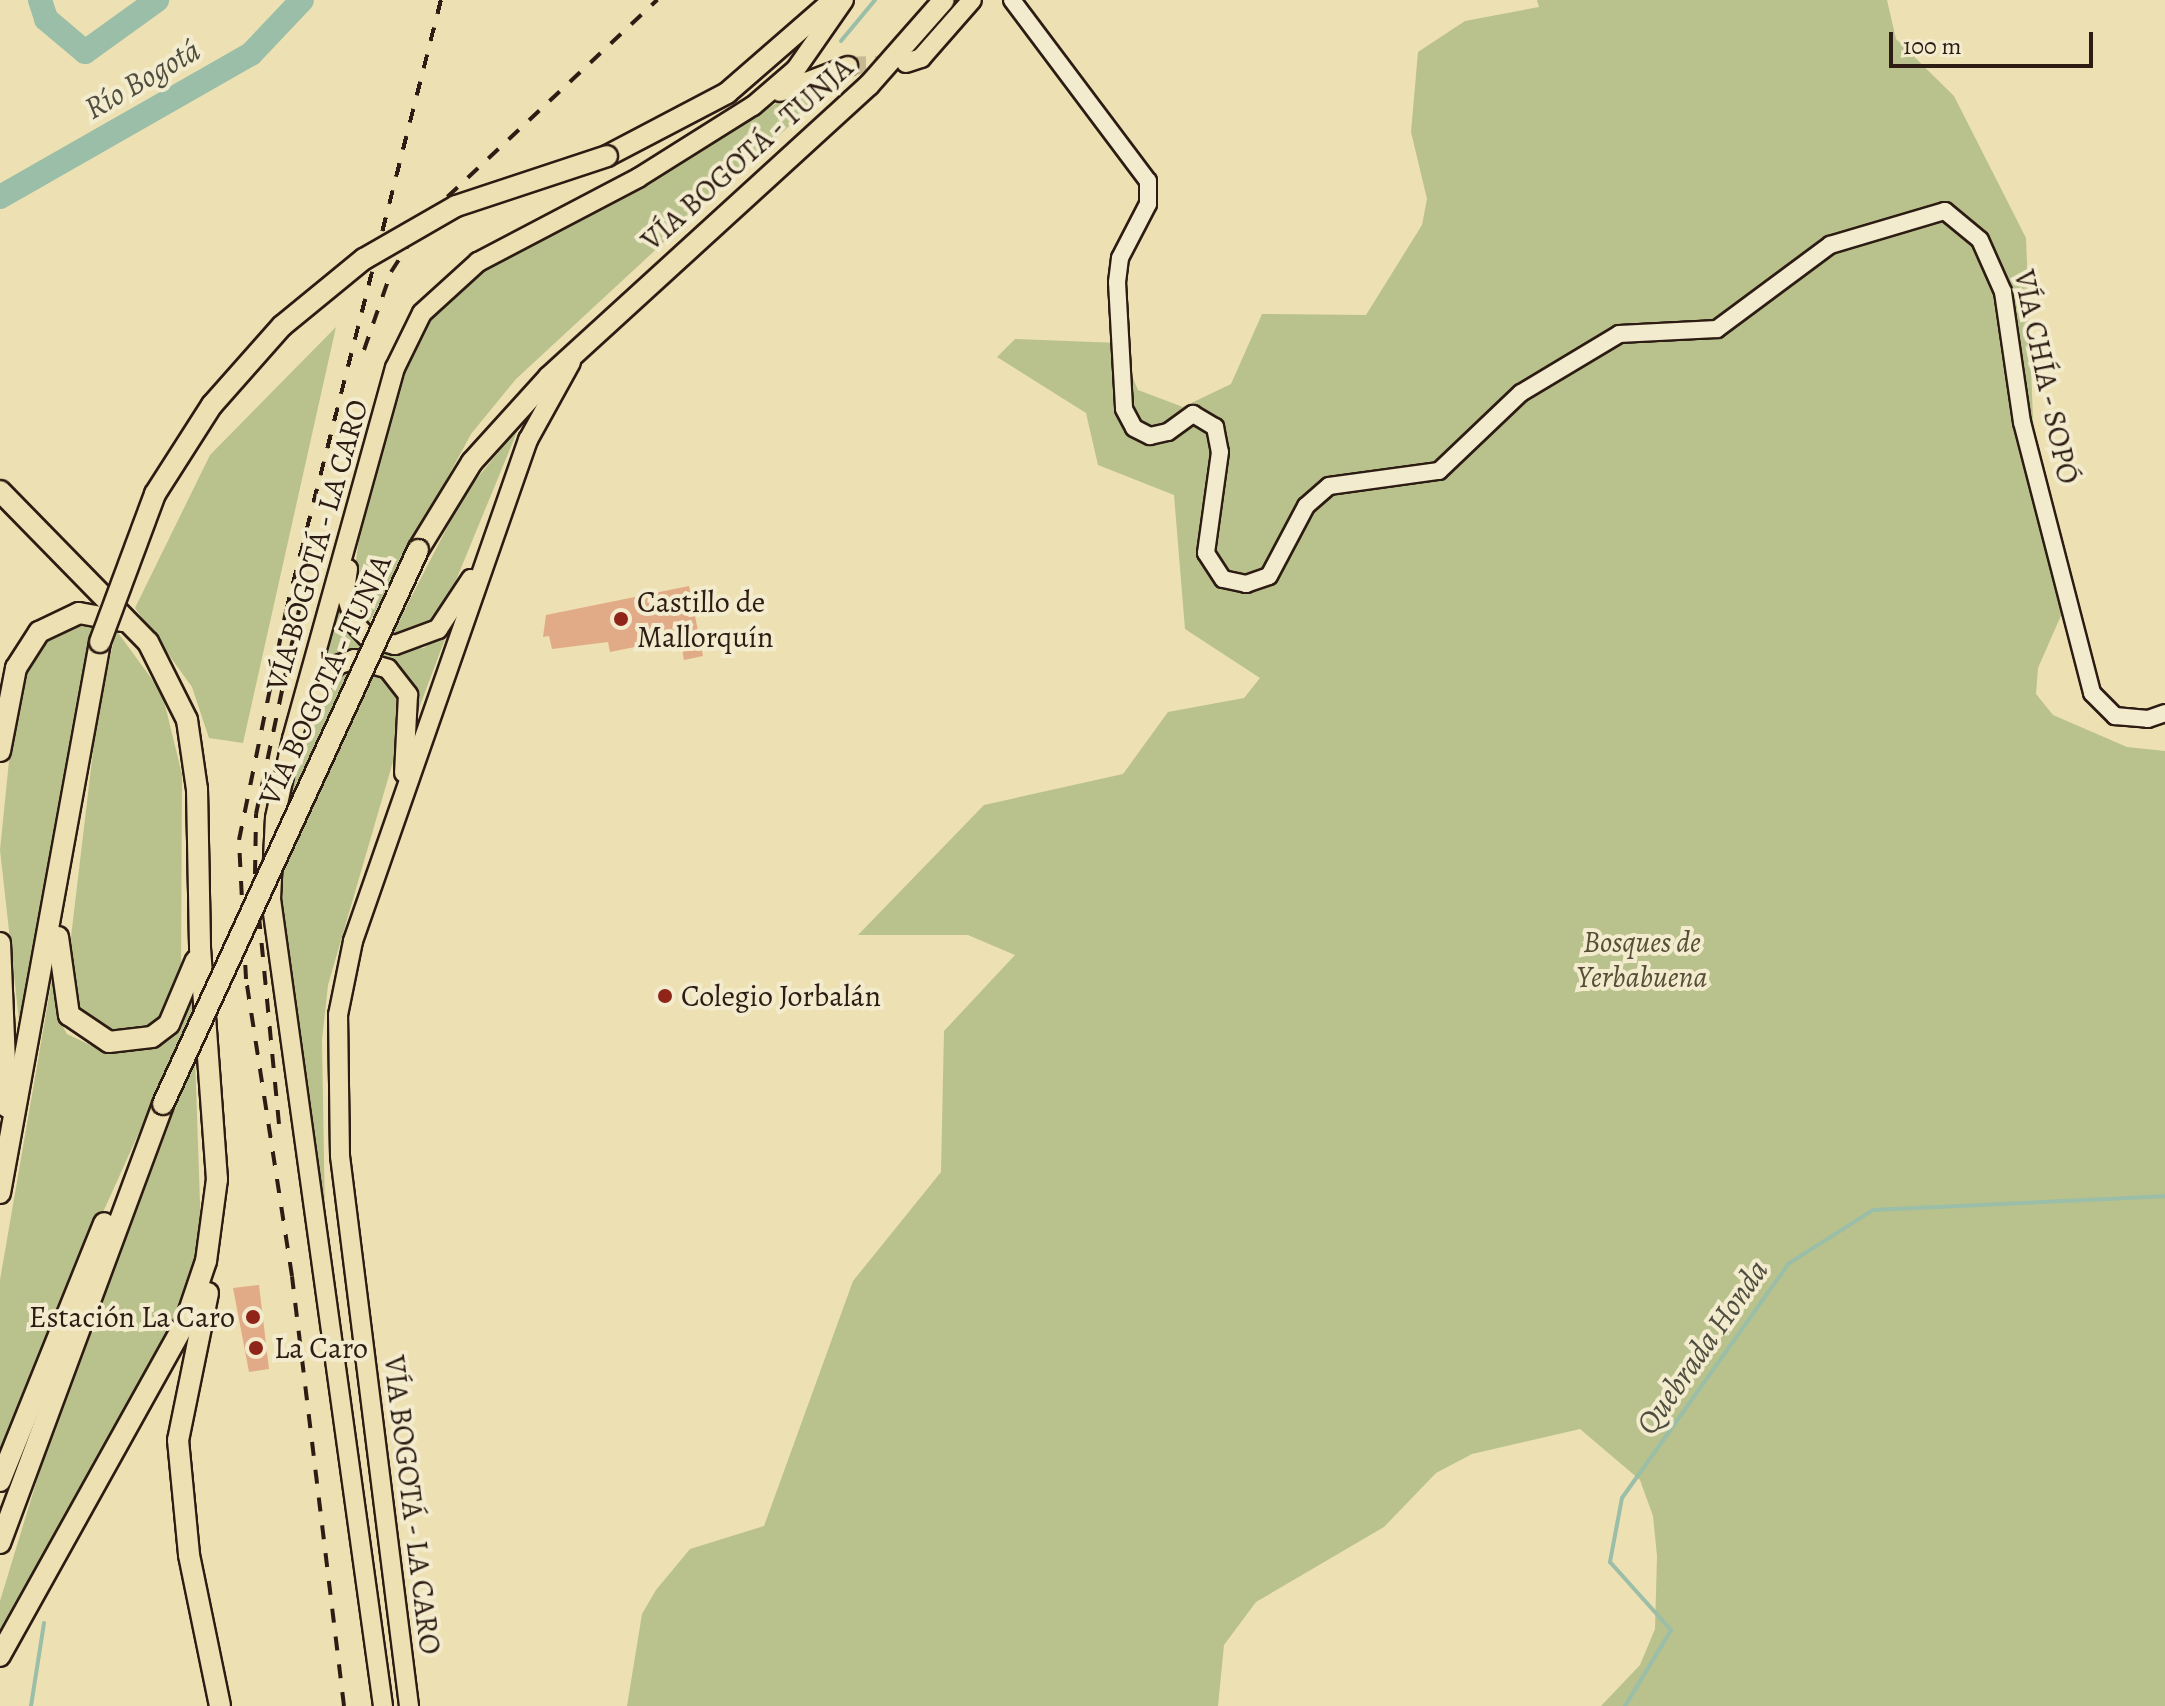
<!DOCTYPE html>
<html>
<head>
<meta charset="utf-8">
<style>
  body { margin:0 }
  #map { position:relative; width:2165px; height:1706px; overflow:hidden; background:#ede0b2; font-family:Alegreya,serif }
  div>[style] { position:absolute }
  .green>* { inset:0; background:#b9c28c }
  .stream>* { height:4px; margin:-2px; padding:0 2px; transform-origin:2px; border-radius:2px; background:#9abea7 }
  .river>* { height:24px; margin:-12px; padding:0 12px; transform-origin:12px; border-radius:12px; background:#9abea7 }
  .building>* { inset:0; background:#e2ab87 }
  .primary-tunnel>* { height:18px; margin-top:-9px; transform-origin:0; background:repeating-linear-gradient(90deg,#c7b992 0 18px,transparent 0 27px) }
  .roads { filter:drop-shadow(2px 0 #2d1c13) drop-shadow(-2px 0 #2d1c13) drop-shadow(0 2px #2d1c13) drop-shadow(0 -2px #2d1c13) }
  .secondary>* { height:16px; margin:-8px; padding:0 8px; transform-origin:8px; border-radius:8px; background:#f3ebcd }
  .primary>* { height:18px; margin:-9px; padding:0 9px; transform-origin:9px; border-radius:9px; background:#ede0b2 }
  .highway>* { height:20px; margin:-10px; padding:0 10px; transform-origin:10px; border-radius:10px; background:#ede0b2 }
  .rail>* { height:4px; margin-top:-2px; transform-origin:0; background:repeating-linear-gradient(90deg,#2d1c13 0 14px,transparent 0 28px) }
  .bridges { filter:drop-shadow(2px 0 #2d1c13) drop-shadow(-2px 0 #2d1c13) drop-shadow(0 2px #2d1c13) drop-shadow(0 -2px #2d1c13) }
  .highway-bridge>* { height:20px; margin:-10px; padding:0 10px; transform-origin:10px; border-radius:10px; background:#ede0b2 }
  .dots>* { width:22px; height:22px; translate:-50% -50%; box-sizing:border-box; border:4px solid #f3ebcd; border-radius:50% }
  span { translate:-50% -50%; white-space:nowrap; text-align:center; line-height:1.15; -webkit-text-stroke:8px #f3ebcd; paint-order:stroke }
  .street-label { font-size:30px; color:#2d1c13 }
  .poi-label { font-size:30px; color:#2d1c13 }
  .left { translate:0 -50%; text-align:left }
  .right { translate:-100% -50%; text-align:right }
  .park-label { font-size:30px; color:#574e37; font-style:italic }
  .water-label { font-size:32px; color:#4e4d3f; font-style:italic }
  .scale { position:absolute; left:1889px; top:32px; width:204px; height:36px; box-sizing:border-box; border:4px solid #2d1c13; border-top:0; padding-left:10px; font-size:24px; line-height:28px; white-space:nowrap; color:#2d1c13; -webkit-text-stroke:6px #f3ebcd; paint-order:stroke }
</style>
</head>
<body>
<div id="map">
  <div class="green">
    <div style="clip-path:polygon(1537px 0,1887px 0,1896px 39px,1954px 96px,2026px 238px,2036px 497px,2070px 595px,2038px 668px,2036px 694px,2053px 715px,2127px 747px,2165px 751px,2165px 1706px,1601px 1706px,1640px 1665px,1655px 1629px,1657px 1556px,1653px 1516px,1640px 1480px,1580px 1429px,1472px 1454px,1436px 1473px,1384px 1527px,1256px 1602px,1224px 1645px,1218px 1706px,627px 1706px,642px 1614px,656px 1590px,690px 1549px,764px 1526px,853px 1281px,941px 1172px,944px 1031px,1015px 955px,968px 935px,858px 935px,984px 805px,1123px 774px,1168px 712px,1244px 698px,1260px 678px,1185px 629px,1174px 495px,1098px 465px,1086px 413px,997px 357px,1015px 339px,1118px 343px,1138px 390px,1183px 407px,1231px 384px,1262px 314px,1366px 315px,1422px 225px,1427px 199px,1411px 132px,1418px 52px,1465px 21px,1539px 7px)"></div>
    <div style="clip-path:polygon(852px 68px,516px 379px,471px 434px,368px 625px,352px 593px,360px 530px,404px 367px,421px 328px,439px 307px,505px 255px,813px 83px)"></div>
    <div style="clip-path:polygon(336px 327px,243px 743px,209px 738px,192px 687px,135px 608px,210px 455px)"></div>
    <div style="clip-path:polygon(519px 427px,445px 607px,428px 629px,391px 636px,465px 493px)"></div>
    <div style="clip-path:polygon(336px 603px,348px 628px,386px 650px,424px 648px,450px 626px,416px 716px,412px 681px,383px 656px,350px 652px,319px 669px)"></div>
    <div style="clip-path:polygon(97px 620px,23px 1056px,0 850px,10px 751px,25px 666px,55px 628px)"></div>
    <div style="clip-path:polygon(116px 630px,162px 693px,182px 774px,181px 985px,161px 1020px,120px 1034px,97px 1029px,81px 1016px,66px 979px,97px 718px)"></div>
    <div style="clip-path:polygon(357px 666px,379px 673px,396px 687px,404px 705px,401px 734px,328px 985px,322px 1040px,325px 1218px,280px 890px,280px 830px,318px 697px,340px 670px)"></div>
    <div style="clip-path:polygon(52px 979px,58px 1018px,67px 1034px,107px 1053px,167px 1042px,180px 1032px,193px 998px,201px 1232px,191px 1277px,164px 1342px,0 1629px,0 1601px,54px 1424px,168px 1127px,146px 1117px,67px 1292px,0 1461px,0 1280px)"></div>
  </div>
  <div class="stream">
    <div style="left:841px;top:41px;width:53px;rotate:-50.3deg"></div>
    <div style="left:31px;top:1706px;width:84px;rotate:-81.1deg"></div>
    <div style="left:1625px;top:1706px;width:89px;rotate:-58.8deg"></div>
    <div style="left:1671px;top:1630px;width:91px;rotate:-131.9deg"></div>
    <div style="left:1610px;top:1562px;width:65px;rotate:-79.4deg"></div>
    <div style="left:1622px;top:1498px;width:287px;rotate:-54.6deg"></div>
    <div style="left:1788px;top:1264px;width:101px;rotate:-32.4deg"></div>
    <div style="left:1873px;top:1210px;width:292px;rotate:-2.7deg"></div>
  </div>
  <div class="river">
    <div style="left:40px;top:0;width:20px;rotate:72deg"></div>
    <div style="left:46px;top:19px;width:51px;rotate:40.2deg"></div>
    <div style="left:85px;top:52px;width:89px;rotate:-35.8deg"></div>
    <div style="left:0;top:197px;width:289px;rotate:-29.7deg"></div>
    <div style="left:251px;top:54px;width:74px;rotate:-46.6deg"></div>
  </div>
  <div class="building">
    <div style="clip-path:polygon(689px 586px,703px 656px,684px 660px,680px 638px,610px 652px,608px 642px,552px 649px,549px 636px,543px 637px,546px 615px)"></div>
    <div style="clip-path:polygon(259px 1285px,269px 1369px,249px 1372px,233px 1288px)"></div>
  </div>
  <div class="primary-tunnel">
    <div style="left:848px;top:66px;width:48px;rotate:-2.4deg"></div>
  </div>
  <div class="roads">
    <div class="secondary">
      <div style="left:1012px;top:0;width:226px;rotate:53.1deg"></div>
      <div style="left:1148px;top:181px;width:23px;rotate:90deg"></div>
      <div style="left:1148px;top:204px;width:61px;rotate:117.4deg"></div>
      <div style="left:1120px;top:258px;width:24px;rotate:97deg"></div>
      <div style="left:1117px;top:282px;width:127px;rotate:86.8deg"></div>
      <div style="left:1124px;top:409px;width:21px;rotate:62deg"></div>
      <div style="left:1134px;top:428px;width:18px;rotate:27deg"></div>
      <div style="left:1150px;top:436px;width:18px;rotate:-13deg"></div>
      <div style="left:1168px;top:432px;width:31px;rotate:-36deg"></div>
      <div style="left:1193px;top:414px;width:26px;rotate:31deg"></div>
      <div style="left:1215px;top:427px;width:25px;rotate:79deg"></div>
      <div style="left:1220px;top:452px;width:102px;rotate:97.9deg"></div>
      <div style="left:1206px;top:553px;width:31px;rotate:57deg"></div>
      <div style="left:1223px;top:579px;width:24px;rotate:12deg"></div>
      <div style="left:1246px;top:584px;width:24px;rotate:-19deg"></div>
      <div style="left:1269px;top:576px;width:79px;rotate:-62.1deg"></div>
      <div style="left:1306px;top:506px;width:30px;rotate:-41deg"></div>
      <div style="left:1329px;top:486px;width:111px;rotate:-7.8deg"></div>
      <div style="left:1439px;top:471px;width:113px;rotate:-43.6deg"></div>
      <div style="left:1521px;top:393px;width:114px;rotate:-31deg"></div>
      <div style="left:1619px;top:334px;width:98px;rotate:-2.9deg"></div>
      <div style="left:1717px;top:329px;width:141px;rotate:-36.6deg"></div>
      <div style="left:1830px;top:245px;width:120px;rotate:-16.5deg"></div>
      <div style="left:1945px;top:211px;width:45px;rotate:39.6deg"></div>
      <div style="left:1980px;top:240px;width:57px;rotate:66.1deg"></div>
      <div style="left:2003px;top:292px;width:131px;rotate:81.7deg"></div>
      <div style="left:2022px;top:422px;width:280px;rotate:75.5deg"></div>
      <div style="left:2092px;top:693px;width:33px;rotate:45deg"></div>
      <div style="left:2115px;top:716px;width:33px;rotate:5deg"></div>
      <div style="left:2148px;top:719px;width:18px;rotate:-19deg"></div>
    </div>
    <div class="primary">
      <div style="left:906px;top:63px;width:16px;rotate:-18deg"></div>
      <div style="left:921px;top:58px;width:77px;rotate:-48.7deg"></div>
      <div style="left:780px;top:92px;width:73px;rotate:-20.9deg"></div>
      <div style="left:348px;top:569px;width:22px;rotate:98deg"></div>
      <div style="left:345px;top:591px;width:34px;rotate:73deg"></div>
      <div style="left:355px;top:624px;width:18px;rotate:47deg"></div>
      <div style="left:367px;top:637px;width:29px;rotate:16deg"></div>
      <div style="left:395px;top:645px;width:46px;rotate:-20.4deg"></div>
      <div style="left:438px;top:629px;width:60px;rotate:-56.6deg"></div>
      <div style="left:309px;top:698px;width:43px;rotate:-49.7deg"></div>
      <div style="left:337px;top:665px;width:18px;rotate:-19deg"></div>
      <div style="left:354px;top:659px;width:35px;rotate:16deg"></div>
      <div style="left:388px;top:669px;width:33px;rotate:52deg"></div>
      <div style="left:408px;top:695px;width:78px;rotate:92.9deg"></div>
      <div style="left:383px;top:1706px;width:815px;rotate:-97.9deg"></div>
      <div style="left:271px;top:899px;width:81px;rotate:-87.2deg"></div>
      <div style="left:275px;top:818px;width:81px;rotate:-77.9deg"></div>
      <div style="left:292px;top:739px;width:385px;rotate:-74.5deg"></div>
      <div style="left:395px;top:368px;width:61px;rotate:-63.9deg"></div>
      <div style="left:422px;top:313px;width:76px;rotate:-42.3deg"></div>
      <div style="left:478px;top:262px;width:181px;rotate:-27.7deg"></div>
      <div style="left:638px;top:178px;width:136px;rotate:-32.1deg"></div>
      <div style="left:753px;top:106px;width:57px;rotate:-40.7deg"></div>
      <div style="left:796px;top:69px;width:84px;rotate:-55.2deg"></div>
      <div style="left:409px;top:1706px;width:554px;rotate:-97.15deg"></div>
      <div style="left:340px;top:1156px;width:141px;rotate:-90.8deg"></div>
      <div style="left:338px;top:1015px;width:76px;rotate:-78.5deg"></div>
      <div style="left:353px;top:941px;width:531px;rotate:-70.75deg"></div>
      <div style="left:528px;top:440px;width:89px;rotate:-61.1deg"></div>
    </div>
    <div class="highway">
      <div style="left:607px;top:156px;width:136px;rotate:-27.7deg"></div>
      <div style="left:727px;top:93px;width:142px;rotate:-41deg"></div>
      <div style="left:0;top:491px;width:211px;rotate:45.6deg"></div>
      <div style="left:148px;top:642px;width:87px;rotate:63.4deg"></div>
      <div style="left:187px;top:720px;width:70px;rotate:81.8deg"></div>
      <div style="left:197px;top:789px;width:159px;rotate:88.9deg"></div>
      <div style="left:200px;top:948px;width:232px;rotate:85.8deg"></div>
      <div style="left:217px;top:1179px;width:83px;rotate:97.6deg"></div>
      <div style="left:206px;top:1261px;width:65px;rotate:108.7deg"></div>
      <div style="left:185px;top:1323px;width:381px;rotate:119.1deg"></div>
      <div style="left:418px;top:550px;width:103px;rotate:-58.5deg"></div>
      <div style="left:472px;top:462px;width:115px;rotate:-47.8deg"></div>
      <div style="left:549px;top:377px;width:433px;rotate:-42.4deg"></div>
      <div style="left:869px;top:85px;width:113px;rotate:-48.6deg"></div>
      <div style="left:0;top:751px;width:85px;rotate:-79.1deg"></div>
      <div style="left:16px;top:668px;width:43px;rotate:-57.4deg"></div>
      <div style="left:39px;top:632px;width:44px;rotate:-25.4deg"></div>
      <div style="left:79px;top:613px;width:45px;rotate:10.3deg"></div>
      <div style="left:58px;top:937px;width:79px;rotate:82deg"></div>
      <div style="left:69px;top:1015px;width:48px;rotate:34deg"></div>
      <div style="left:109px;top:1042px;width:43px;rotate:-6.6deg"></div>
      <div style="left:152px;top:1037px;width:21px;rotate:-37deg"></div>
      <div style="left:169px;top:1024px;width:69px;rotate:-67.1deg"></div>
      <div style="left:0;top:943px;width:164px;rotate:87.6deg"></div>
      <div style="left:0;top:1193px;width:560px;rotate:-79.71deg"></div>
      <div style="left:208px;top:1293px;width:150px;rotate:101.5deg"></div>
      <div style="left:178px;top:1440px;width:116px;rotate:84.5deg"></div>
      <div style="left:189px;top:1555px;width:154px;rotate:78.4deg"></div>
      <div style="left:0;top:1481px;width:278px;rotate:-68deg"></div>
      <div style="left:0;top:1543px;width:468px;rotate:-69.6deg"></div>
    </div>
  </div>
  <div class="rail">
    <div style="left:364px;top:350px;width:83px;rotate:-70.9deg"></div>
    <div style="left:391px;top:272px;width:67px;rotate:-57.3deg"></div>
    <div style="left:427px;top:216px;width:316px;rotate:-43.2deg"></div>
    <div style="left:279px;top:1124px;width:251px;rotate:-95.5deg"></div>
    <div style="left:255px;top:874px;width:60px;rotate:-89deg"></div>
    <div style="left:256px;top:814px;width:233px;rotate:-78.1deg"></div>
    <div style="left:344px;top:1706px;width:433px;rotate:-96.9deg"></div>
    <div style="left:292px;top:1276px;width:301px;rotate:-98.8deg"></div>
    <div style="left:246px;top:979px;width:139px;rotate:-92.9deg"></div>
    <div style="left:239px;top:840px;width:234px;rotate:-78.4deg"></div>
    <div style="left:286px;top:611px;width:630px;rotate:-75.77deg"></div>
  </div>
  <div class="bridges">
    <div class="highway-bridge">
      <div style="left:100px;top:642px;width:158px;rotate:-69.6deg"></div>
      <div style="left:155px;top:494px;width:106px;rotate:-57.4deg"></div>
      <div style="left:212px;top:405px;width:106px;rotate:-48.5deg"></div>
      <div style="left:282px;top:326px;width:106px;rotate:-39.3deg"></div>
      <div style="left:364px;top:259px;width:106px;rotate:-29.9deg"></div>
      <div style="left:456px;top:206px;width:159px;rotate:-18.3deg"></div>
      <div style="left:163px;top:1104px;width:610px;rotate:-65.28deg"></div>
    </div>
  </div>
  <div class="dots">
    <div style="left:621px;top:619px;background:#8f2418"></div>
    <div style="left:665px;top:996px;background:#8f2418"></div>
    <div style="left:253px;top:1317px;background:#8f2418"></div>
    <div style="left:256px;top:1348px;background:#8f2418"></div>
  </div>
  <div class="street-label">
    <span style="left:747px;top:154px;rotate:-42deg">VÍA BOGOTÁ - TUNJA</span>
    <span style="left:2046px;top:377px;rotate:78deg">VÍA CHÍA - SOPÓ</span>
    <span style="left:317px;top:545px;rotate:-74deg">VÍA BOGOTÁ - LA CARO</span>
    <span style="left:325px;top:680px;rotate:-65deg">VÍA BOGOTÁ - TUNJA</span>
    <span style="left:412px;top:1505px;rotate:83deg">VÍA BOGOTÁ - LA CARO</span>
  </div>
  <div class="poi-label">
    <span class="left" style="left:637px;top:619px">Castillo de<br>Mallorquín</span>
    <span class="left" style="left:681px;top:996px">Colegio Jorbalán</span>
    <span class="right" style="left:235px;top:1317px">Estación La Caro</span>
    <span class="left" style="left:274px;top:1348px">La Caro</span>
  </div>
  <div class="park-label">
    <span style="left:1642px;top:959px">Bosques de<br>Yerbabuena</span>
  </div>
  <div class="water-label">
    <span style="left:142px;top:79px;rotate:-30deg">Río Bogotá</span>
    <span style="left:1702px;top:1347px;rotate:-55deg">Quebrada Honda</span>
  </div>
  <div class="scale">100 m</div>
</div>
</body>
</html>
